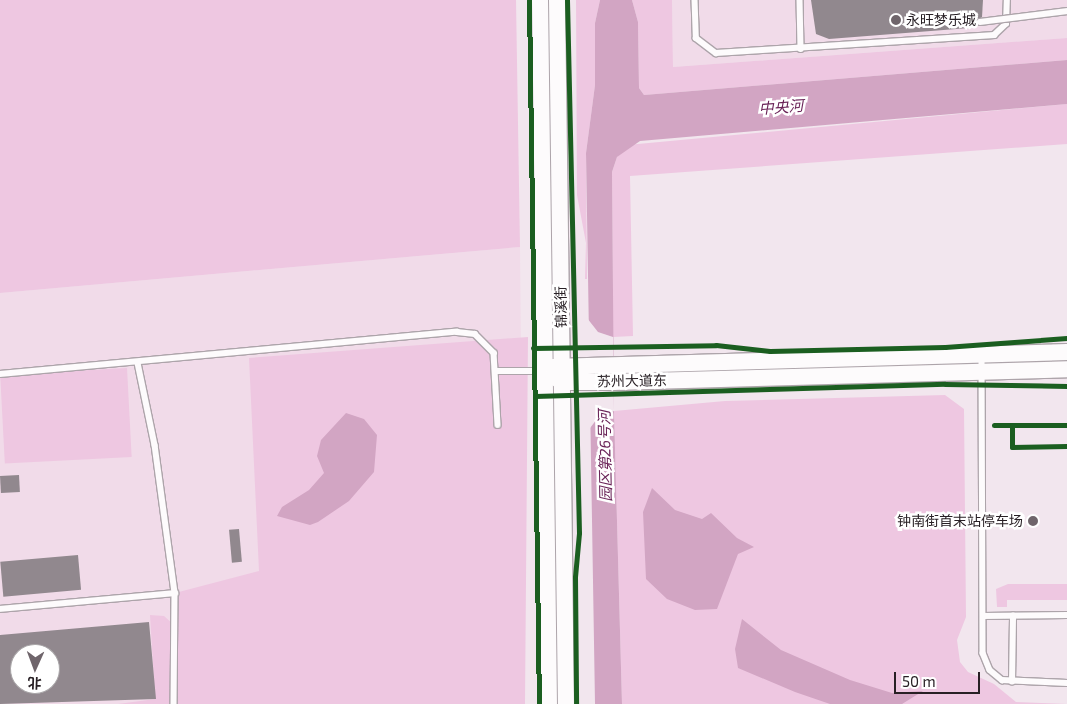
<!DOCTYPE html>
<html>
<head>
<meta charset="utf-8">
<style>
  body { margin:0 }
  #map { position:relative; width:1067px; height:704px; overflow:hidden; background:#f2e6ee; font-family:"Exo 2","Noto Sans SC",sans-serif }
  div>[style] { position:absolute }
  .built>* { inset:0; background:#f1dbe9 }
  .green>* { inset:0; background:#eec7e1; transform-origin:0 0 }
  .water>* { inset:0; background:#d2a5c3 }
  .pier>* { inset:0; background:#f2e6ee }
  .building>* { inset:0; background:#91888e; transform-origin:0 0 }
  .roads { filter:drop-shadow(1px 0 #ada4aa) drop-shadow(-1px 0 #ada4aa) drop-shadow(0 1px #ada4aa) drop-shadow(0 -1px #ada4aa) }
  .lane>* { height:5.5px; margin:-2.75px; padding:0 2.75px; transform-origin:2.75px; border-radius:2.75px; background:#fdfbfc }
  .secondary>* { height:16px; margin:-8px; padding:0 8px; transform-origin:8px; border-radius:8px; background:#fdfbfc }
  .bridges { filter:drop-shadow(1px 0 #ada4aa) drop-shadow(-1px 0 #ada4aa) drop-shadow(0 1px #ada4aa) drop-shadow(0 -1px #ada4aa) }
  .lane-bridge>* { height:5.5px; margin:-2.75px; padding:0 2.75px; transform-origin:2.75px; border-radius:2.75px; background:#fdfbfc }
  .cycleway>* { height:5px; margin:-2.5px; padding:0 2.5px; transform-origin:2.5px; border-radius:2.5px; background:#1b5e20 }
  .dots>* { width:14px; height:14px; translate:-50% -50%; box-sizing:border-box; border:2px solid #fff; border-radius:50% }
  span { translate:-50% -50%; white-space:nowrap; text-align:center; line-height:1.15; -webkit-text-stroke:5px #fff; paint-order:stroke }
  .poi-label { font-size:14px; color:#282025 }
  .left { translate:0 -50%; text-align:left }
  .right { translate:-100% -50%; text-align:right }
  .street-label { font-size:14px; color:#282025 }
  .water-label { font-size:15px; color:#6a2458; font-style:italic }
  .north { position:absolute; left:10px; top:644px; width:50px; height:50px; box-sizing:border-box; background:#fff; border:1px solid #a9a6a8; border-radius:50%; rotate:182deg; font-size:14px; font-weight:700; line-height:20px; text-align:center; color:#282025 }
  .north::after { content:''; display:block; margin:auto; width:18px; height:22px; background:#6f656b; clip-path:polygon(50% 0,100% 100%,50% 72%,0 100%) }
  .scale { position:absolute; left:894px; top:672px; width:86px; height:22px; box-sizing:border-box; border:2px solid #282025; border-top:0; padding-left:6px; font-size:15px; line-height:18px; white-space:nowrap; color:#282025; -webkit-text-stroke:4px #fff; paint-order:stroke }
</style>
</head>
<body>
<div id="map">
  <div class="built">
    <div style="clip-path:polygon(672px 0,1067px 0,1067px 38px,673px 67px)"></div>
    <div style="clip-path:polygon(evenodd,520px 247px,524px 704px,0 704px,0 293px,520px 247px,20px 654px,50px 654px,50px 684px,20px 684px,20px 654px)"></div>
  </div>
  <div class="green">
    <div style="clip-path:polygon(0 0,516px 0,520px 247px,0 293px)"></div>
    <div style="clip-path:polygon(576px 0,600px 0,595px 23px,595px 85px,586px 153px,587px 279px,585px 279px,586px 243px,577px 195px)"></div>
    <div style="clip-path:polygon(632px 0,672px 0,673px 67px,1067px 38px,1067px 60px,644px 95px,639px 88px,638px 22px)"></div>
    <div style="clip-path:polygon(1067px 104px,1067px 144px,630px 176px,633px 336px,613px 337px,612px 172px,617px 157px,627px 145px)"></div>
    <div style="clip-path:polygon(528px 337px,525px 704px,118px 704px,155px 699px,150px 615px,164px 616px,174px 625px,175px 593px,259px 571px,249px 358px)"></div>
    <div style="left:127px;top:368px;width:89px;height:127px;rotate:87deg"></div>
    <div style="clip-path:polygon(945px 395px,964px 409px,966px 617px,957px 640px,960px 662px,968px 672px,994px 684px,1016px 702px,1067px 704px,622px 704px,614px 411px,725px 401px)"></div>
    <div style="clip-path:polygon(1008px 584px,1067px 584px,1067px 600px,1007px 600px,1007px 607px,997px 607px,996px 589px)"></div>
  </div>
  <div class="water">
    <div style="clip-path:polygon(600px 0,632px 0,638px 22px,639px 88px,644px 95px,1067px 60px,1067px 104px,640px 141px,617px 157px,612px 172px,614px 411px,622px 704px,595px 704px,586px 153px,595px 85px,595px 23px)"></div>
    <div style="clip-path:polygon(346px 413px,364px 419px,377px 435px,374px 472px,349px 501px,318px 522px,310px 525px,277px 516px,282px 507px,309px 490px,324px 473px,317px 456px,321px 440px)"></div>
    <div style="clip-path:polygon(652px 488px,675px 510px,702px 519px,711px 513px,737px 538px,754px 547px,738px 554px,717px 609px,695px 610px,667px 599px,646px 579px,643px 512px)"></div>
    <div style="clip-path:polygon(742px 619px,781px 650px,850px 680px,892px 693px,923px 691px,902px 704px,830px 704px,795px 692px,738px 668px,735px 649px)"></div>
  </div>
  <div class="pier">
    <div style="clip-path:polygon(587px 318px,598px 332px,613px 337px,614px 411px,600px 415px,587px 432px)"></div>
  </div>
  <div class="building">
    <div style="clip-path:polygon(811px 0,983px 0,982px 17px,969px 28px,829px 39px,816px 34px)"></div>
    <div style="left:19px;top:475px;width:17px;height:19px;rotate:87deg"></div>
    <div style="left:239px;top:529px;width:33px;height:10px;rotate:85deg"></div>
    <div style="left:78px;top:555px;width:35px;height:78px;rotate:85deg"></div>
    <div style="clip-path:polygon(evenodd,149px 622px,156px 699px,0 704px,0 635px,149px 622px,20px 654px,50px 654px,50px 684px,20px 684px,20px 654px)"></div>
  </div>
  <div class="roads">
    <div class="lane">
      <div style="left:695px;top:0;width:38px;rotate:88deg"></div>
      <div style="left:696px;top:38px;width:25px;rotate:37deg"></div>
      <div style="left:716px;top:53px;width:279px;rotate:-3.7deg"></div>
      <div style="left:994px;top:35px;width:16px;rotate:-43deg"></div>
      <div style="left:1006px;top:24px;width:24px;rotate:-88deg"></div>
      <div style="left:800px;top:0;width:49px;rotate:88.8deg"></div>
      <div style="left:982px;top:355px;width:298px;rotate:89.8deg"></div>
      <div style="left:983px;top:653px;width:18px;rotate:68deg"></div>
      <div style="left:990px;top:670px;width:16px;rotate:40deg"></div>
      <div style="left:1002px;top:680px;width:65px;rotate:2.6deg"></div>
      <div style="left:138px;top:363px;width:84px;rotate:78.3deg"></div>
      <div style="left:155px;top:445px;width:149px;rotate:82.3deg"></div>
      <div style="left:175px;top:593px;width:111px;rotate:90.5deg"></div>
      <div style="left:497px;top:371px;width:46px"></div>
      <div style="left:0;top:374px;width:459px;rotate:-5.3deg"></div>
      <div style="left:457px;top:332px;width:18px;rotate:6deg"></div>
      <div style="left:475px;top:334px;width:27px;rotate:45deg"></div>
      <div style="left:494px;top:353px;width:72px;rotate:86.8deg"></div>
      <div style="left:0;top:609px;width:176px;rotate:-5.2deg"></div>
      <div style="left:983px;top:616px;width:84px;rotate:-0.7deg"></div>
      <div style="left:1012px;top:682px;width:66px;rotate:-89.1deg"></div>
    </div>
    <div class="secondary">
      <div style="left:540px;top:0;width:704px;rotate:89.27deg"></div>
      <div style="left:557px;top:0;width:704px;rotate:89.27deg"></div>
      <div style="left:553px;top:367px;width:514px;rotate:-1.67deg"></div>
      <div style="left:553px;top:376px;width:11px;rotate:34deg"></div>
      <div style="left:562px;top:382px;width:51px"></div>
      <div style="left:613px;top:382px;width:454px;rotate:-1.6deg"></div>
    </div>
  </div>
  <div class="bridges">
    <div class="lane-bridge">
      <div style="left:980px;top:22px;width:88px;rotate:-7.2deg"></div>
    </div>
  </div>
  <div class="cycleway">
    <div style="left:529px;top:0;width:704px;rotate:89.19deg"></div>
    <div style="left:567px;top:0;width:533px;rotate:88.71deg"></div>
    <div style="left:579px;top:533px;width:44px;rotate:95.2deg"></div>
    <div style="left:575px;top:577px;width:127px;rotate:89.5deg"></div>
    <div style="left:533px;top:348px;width:183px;rotate:-0.9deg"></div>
    <div style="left:716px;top:345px;width:54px;rotate:6.3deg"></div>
    <div style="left:770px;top:351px;width:175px;rotate:-1.3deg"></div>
    <div style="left:945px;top:347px;width:122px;rotate:-4.2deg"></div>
    <div style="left:535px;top:396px;width:410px;rotate:-1.7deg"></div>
    <div style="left:945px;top:384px;width:122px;rotate:0.9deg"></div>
    <div style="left:994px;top:425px;width:73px"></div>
    <div style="left:1012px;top:425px;width:22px;rotate:90deg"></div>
    <div style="left:1012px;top:447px;width:55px;rotate:-1deg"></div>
  </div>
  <div class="dots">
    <div style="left:896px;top:20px;background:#6f656b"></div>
    <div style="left:1033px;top:521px;background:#6f656b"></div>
  </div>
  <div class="poi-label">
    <span class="left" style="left:906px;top:20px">永旺梦乐城</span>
    <span class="right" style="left:1023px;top:521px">钟南街首末站停车场</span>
  </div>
  <div class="street-label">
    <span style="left:561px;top:307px;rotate:-91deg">锦溪街</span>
    <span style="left:632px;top:381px;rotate:-1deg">苏州大道东</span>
  </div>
  <div class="water-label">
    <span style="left:781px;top:107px;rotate:-4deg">中央河</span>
    <span style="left:605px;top:456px;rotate:-91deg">园区第26号河</span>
  </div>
  <div class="north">北</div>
  <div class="scale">50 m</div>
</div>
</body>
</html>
